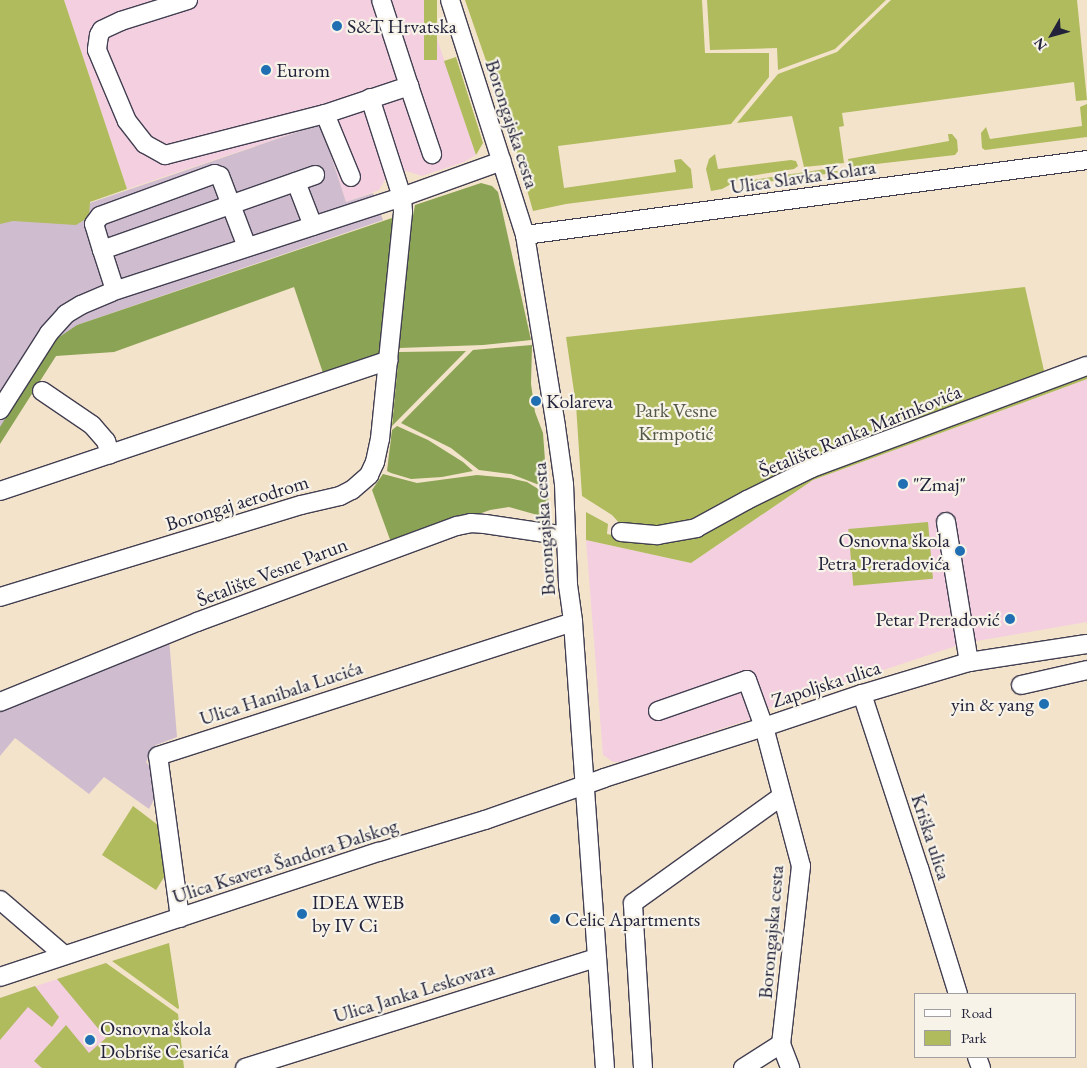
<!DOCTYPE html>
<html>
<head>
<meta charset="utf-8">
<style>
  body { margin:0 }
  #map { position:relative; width:1087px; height:1068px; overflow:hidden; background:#f4e3cb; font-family:"EB Garamond",serif }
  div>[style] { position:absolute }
  .built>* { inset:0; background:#f3cfe0 }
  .industrial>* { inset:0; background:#cfbdcf }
  .green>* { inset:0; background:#afbb5d; transform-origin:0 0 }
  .forest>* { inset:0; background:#8ba354 }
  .roads { filter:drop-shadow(1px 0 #423f51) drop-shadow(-1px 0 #423f51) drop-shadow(0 1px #423f51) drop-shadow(0 -1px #423f51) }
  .minor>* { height:18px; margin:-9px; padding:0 9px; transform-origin:9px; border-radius:9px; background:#fff }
  .dots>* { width:14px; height:14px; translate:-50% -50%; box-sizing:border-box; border:2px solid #f7f3e8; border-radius:50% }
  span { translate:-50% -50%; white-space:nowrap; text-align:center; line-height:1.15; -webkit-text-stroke:4.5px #f7f3e8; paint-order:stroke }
  .poi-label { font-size:20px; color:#22223b }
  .left { translate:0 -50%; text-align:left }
  .right { translate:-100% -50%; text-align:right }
  .street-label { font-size:20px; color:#22223b }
  .park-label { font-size:20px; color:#535847 }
  .legend { position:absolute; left:914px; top:993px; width:162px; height:65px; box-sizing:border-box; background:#f7f3e8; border:1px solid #a29fa3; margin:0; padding:6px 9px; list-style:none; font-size:15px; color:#22223b }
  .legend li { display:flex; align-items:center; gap:10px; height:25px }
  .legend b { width:25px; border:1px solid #a29fa3 }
  .north { position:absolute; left:1027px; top:10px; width:50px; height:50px; -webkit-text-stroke:4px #f7f3e8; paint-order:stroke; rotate:232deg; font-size:14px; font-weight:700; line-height:20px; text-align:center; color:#22223b }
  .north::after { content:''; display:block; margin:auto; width:18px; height:22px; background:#22223b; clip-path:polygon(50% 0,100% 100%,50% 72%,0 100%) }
</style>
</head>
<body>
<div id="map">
  <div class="built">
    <div style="clip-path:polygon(64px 0,424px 0,476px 155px,464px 162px,422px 176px,406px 171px,386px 178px,379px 190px,346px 202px,322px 128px,318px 125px,127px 189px)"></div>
    <div style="clip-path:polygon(1087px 379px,1087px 622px,965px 643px,769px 708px,751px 719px,621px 762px,613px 762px,603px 755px,586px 540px,691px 563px,813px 480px)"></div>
    <div style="clip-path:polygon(106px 963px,182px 1068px,0 1068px,0 998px)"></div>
  </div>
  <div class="industrial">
    <div style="clip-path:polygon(0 0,81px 206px,318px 125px,322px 128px,346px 202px,373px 193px,383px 220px,77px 325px,0 438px)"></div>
    <div style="clip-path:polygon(169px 638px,177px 737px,156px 745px,146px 762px,155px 771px,158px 792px,149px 809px,104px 777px,89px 794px,15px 738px,0 756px,0 708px)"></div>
  </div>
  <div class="green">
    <div style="clip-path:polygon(0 0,64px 0,127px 189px,90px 202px,89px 217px,76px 225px,13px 221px,0 224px)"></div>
    <div style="left:424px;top:0;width:13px;height:60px"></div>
    <div style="clip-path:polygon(465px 0,702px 0,705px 53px,769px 53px,769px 77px,731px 124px,558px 146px,564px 188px,676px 172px,674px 160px,681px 159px,691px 169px,693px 188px,566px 204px,533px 211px,510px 130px)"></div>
    <div style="clip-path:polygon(707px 0,886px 0,835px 49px,778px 70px,777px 48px,710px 50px)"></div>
    <div style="clip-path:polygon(891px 0,1077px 0,1087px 100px,1076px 101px,1074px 82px,842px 113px,844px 126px,839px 127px,844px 163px,804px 167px,792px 116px,737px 123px,778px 74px,837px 52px)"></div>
    <div style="clip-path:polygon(456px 57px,483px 143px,476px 155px,444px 61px)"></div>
    <div style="clip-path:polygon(1087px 104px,1087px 137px,985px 150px,982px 148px,981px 133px,986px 127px,990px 139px,1082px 126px,1080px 107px)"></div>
    <div style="clip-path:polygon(948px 134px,952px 134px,957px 140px,958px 151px,955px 155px,850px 167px,848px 159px,949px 141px)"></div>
    <div style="clip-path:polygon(715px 154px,718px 169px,791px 160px,796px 161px,798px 166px,794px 169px,744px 177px,722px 189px,711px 191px,706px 169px,709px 159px)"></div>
    <div style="clip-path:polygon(825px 169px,841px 172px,744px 185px,746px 181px)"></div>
    <div style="clip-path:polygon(1025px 287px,1045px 375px,674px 528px,623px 527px,612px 515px,582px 496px,576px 405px,566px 337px)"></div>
    <div style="clip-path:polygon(1087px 372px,1087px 379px,813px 480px,691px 563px,586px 540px,586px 512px,608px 524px,607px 534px,648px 542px,796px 482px)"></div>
    <div style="left:928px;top:522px;width:57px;height:80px;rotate:85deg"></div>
    <div style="clip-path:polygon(133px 806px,162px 828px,166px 874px,156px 890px,102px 855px)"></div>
    <div style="clip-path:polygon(169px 943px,179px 1008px,178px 1009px,112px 961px)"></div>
    <div style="clip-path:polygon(106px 963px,178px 1014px,184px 1068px,42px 1068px,34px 1061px,66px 1025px,89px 1053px,106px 1038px,57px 979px)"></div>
    <div style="clip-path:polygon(35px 986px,59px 1017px,52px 1027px,28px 1007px,0 1040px,0 998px)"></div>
  </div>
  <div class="forest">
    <div style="clip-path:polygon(481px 183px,492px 186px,498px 192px,531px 340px,483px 345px,399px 348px,409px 236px,415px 205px)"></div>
    <div style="clip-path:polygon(395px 217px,383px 347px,374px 359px,324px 376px,294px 287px,114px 352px,56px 356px,0 444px,0 427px,52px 342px,77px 325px)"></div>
    <div style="clip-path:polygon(532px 345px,531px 384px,535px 412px,543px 433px,547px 488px,511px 474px,479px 470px,451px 448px,401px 423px,473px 350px)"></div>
    <div style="clip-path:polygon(466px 351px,392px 426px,399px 352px)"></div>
    <div style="clip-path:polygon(397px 426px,428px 440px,463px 462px,473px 471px,442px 477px,411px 479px,391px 473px,387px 471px,392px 430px)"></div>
    <div style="clip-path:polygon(383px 474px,417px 483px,477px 475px,509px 478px,527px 482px,548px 495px,551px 527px,497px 520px,513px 518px,539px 524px,541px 516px,509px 507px,490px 510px,392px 545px,372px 490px)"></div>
  </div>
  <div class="roads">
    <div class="minor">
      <div style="left:188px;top:0;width:70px;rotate:162.6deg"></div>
      <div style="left:121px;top:21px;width:21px;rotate:155deg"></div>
      <div style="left:102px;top:30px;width:6px;rotate:121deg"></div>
      <div style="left:99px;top:35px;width:15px;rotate:98deg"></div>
      <div style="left:97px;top:50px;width:77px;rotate:67.1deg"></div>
      <div style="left:127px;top:121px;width:29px;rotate:52deg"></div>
      <div style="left:145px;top:144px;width:23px;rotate:29deg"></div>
      <div style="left:165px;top:155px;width:165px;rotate:-14.4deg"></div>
      <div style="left:325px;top:114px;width:89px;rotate:-18.4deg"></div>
      <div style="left:409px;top:86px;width:90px;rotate:-108deg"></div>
      <div style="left:450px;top:0;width:247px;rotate:72.3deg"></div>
      <div style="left:525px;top:235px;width:194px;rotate:80.8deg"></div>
      <div style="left:556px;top:427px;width:58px;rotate:82deg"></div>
      <div style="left:564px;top:484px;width:101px;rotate:87.7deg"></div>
      <div style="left:568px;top:585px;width:37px;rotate:82deg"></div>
      <div style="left:573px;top:622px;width:447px;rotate:85.9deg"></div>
      <div style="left:409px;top:86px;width:72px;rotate:71.3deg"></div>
      <div style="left:325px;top:114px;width:68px;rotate:67.6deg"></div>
      <div style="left:296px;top:182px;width:47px;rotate:68.9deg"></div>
      <div style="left:525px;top:235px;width:567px;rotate:-7.6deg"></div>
      <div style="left:102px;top:250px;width:27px;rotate:-107deg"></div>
      <div style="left:94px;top:224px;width:10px;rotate:-53deg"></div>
      <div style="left:100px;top:216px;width:122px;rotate:-20.1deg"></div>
      <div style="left:215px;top:174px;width:5px;rotate:22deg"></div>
      <div style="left:220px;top:176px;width:76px;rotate:69.2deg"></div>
      <div style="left:115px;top:290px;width:42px;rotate:-108deg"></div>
      <div style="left:102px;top:250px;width:226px;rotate:-19.4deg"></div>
      <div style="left:42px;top:391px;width:60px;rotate:34.2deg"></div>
      <div style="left:92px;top:425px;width:21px;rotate:49deg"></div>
      <div style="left:106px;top:441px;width:14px;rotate:73deg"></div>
      <div style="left:0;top:410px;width:91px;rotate:-57.5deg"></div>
      <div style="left:49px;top:333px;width:25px;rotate:-48deg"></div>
      <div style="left:66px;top:314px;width:17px;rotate:-31deg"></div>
      <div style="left:81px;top:305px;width:33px;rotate:-23deg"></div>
      <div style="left:111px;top:292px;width:306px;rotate:-18.1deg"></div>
      <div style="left:402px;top:197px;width:106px;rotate:-19.8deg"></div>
      <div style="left:0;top:491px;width:410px;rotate:-18.6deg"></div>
      <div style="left:946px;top:522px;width:142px;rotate:80.7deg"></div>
      <div style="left:621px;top:532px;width:37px;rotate:5deg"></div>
      <div style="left:658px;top:535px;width:39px;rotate:-10deg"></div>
      <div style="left:696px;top:528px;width:58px;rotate:-28.8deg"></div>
      <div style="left:747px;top:500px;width:72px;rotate:-26.2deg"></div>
      <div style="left:812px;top:468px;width:293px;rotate:-20.4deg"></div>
      <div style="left:0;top:597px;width:315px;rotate:-17deg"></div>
      <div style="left:301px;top:505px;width:40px;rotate:-13deg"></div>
      <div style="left:340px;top:496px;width:13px;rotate:-27deg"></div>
      <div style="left:352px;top:490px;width:23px;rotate:-41deg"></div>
      <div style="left:369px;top:475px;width:14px;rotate:-65deg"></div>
      <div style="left:375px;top:462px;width:24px;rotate:-78deg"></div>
      <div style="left:380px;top:439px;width:228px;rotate:-84.2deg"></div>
      <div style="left:403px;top:212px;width:15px;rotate:-94deg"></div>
      <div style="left:402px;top:197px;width:104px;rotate:-107.9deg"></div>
      <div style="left:1021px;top:685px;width:68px;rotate:-12.8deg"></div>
      <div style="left:862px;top:694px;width:183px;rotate:71.9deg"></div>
      <div style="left:919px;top:868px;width:132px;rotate:72.8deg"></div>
      <div style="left:0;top:702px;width:213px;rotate:-22.1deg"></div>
      <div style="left:197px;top:622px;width:277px;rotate:-20.3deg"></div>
      <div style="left:457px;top:526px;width:14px;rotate:-12deg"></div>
      <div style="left:471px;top:523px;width:14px;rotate:4deg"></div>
      <div style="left:485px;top:524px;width:82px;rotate:8.4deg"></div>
      <div style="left:658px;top:711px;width:94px;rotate:-19.2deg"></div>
      <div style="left:747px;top:680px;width:50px;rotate:70.1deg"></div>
      <div style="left:764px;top:727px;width:144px;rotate:75.1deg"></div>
      <div style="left:801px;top:866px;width:179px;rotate:96.4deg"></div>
      <div style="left:781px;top:1044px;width:26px;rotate:69deg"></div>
      <div style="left:0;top:900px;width:84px;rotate:40.7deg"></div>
      <div style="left:180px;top:918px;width:163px;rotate:-97.7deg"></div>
      <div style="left:158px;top:756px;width:436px;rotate:-17.9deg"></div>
      <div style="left:0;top:977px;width:399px;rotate:-18.3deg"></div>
      <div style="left:379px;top:852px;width:111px;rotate:-16.8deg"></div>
      <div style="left:485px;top:820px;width:126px;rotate:-19.4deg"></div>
      <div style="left:604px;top:778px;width:168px;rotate:-17.7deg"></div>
      <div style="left:764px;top:727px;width:103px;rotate:-18.6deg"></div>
      <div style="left:862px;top:694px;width:112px;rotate:-16.7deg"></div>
      <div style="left:969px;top:662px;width:119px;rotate:-8.7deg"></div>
      <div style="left:977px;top:1057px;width:12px;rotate:70deg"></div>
      <div style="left:245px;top:1068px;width:368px;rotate:-17.4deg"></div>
      <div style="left:643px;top:1068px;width:165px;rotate:-93.5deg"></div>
      <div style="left:633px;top:903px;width:183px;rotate:-35.7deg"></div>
      <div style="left:743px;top:1068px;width:45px;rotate:-32.3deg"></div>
    </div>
  </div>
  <div class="dots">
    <div style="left:337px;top:26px;background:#1f6fb2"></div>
    <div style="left:266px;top:70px;background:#1f6fb2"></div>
    <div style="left:536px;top:401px;background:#1f6fb2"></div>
    <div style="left:903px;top:484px;background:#1f6fb2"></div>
    <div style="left:960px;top:551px;background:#1f6fb2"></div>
    <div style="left:1010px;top:619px;background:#1f6fb2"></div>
    <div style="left:1044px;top:704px;background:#1f6fb2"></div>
    <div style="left:302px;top:914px;background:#1f6fb2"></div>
    <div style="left:555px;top:919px;background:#1f6fb2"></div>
    <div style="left:90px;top:1040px;background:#1f6fb2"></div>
  </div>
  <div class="poi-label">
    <span class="left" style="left:347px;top:26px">S&amp;T Hrvatska</span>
    <span class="left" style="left:276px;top:70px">Eurom</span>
    <span class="left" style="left:546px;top:401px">Kolareva</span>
    <span class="left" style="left:913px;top:484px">"Zmaj"</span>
    <span class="right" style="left:950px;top:552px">Osnovna škola<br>Petra Preradovića</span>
    <span class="right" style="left:1000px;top:619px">Petar Preradović</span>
    <span class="right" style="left:1034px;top:704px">yin &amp; yang</span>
    <span class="left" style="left:312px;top:914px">IDEA WEB<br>by IV Ci</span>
    <span class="left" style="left:565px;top:919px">Celic Apartments</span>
    <span class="left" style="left:100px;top:1040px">Osnovna škola<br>Dobriše Cesarića</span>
  </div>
  <div class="street-label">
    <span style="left:512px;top:124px;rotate:72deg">Borongajska cesta</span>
    <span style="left:803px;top:177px;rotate:-8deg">Ulica Slavka Kolara</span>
    <span style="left:860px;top:431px;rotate:-22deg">Šetalište Ranka Marinkovića</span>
    <span style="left:237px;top:503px;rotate:-17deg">Borongaj aerodrom</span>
    <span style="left:544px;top:529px;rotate:-94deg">Borongajska cesta</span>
    <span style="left:272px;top:572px;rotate:-21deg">Šetalište Vesne Parun</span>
    <span style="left:826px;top:684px;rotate:-18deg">Zapoljska ulica</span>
    <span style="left:281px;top:693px;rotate:-18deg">Ulica Hanibala Lucića</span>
    <span style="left:931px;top:837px;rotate:72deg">Kriška ulica</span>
    <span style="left:285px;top:861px;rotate:-18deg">Ulica Ksavera Šandora Đalskog</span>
    <span style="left:771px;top:932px;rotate:-85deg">Borongajska cesta</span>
    <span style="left:414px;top:992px;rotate:-17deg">Ulica Janka Leskovara</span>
  </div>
  <div class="park-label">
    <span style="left:676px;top:422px">Park Vesne<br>Krmpotić</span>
  </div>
  <ul class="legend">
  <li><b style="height:6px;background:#fff"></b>Road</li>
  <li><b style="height:14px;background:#afbb5d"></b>Park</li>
  </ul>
  <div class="north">N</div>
</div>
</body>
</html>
